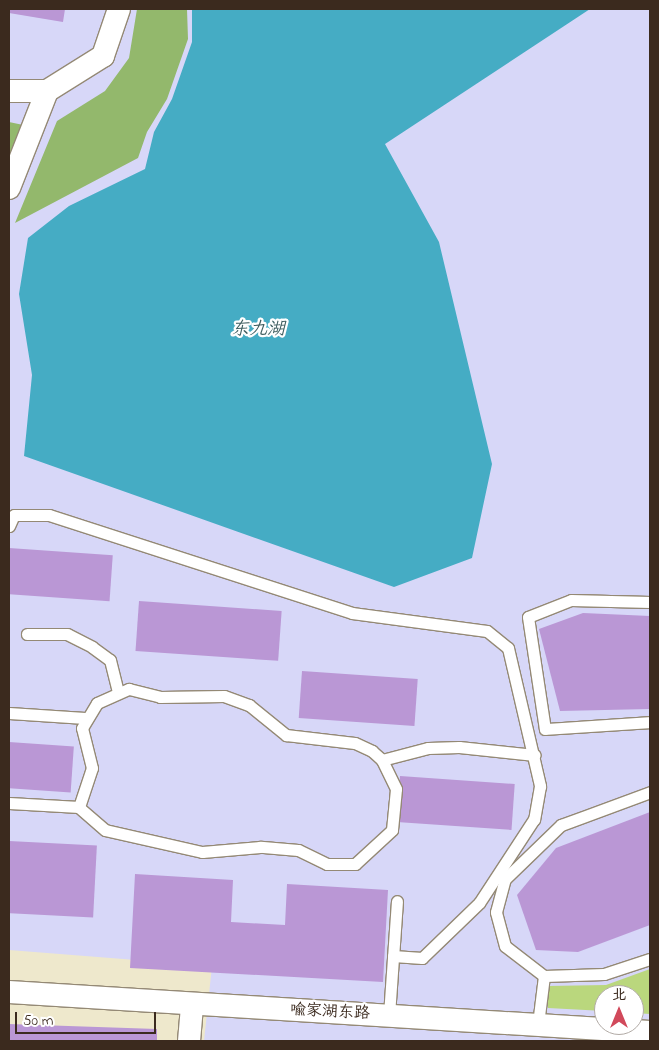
<!DOCTYPE html>
<html>
<head>
<meta charset="utf-8">
<style>
  body { margin:0 }
  #map { position:relative; width:659px; height:1050px; overflow:hidden; background:#eee8cc; font-family:"Indie Flower","LXGW WenKai TC",sans-serif }
  div>[style] { position:absolute }
  .built>* { inset:0; background:#d7d7f8 }
  .green>* { inset:0; background:#bad77d }
  .forest>* { inset:0; background:#93b86c }
  .water>* { inset:0; background:#45acc4 }
  .building>* { inset:0; background:#ba97d5; transform-origin:0 0 }
  .roads { filter:drop-shadow(1px 0 #948975) drop-shadow(-1px 0 #948975) drop-shadow(0 1px #948975) drop-shadow(0 -1px #948975) }
  .service>* { height:11px; margin:-5.5px; padding:0 5.5px; transform-origin:5.5px; border-radius:5.5px; background:#fff }
  .minor>* { height:22px; margin:-11px; padding:0 11px; transform-origin:11px; border-radius:11px; background:#fff }
  span { translate:-50% -50%; white-space:nowrap; text-align:center; line-height:1.15; -webkit-text-stroke:4.5px #fff; paint-order:stroke }
  .street-label { font-size:16px; color:#3b2a1e }
  .water-label { font-size:18px; color:#3f5e60; font-style:italic }
  .frame { position:absolute; inset:0; border:10px solid #3b2a1e; pointer-events:none }
  .north { position:absolute; left:594px; top:985px; width:50px; height:50px; box-sizing:border-box; background:#fff; border:1px solid #b1aaa5; border-radius:50%; rotate:0deg; font-size:14px; font-weight:700; line-height:20px; text-align:center; color:#3b2a1e }
  .north::after { content:''; display:block; margin:auto; width:18px; height:22px; background:#d1495b; clip-path:polygon(50% 0,100% 100%,50% 72%,0 100%) }
  .scale { position:absolute; left:15px; top:1012px; width:141px; height:22px; box-sizing:border-box; border:2px solid #3b2a1e; border-top:0; padding-left:6px; font-size:15px; line-height:18px; white-space:nowrap; color:#3b2a1e; -webkit-text-stroke:4px #fff; paint-order:stroke }
</style>
</head>
<body>
<div id="map">
  <div class="built">
    <div style="clip-path:polygon(evenodd,9px 9px,650px 9px,650px 1041px,204px 1041px,212px 966px,9px 950px,9px 9px,604px 995px,634px 995px,634px 1025px,604px 1025px,604px 995px)"></div>
  </div>
  <div class="green">
    <div style="clip-path:polygon(650px 969px,650px 1014px,634px 1013px,634px 995px,604px 995px,604px 1011px,548px 1008px,548px 986px,606px 985px)"></div>
  </div>
  <div class="forest">
    <div style="clip-path:polygon(137px 9px,187px 9px,188px 39px,167px 99px,147px 132px,138px 158px,15px 223px,57px 121px,105px 91px,129px 58px)"></div>
    <div style="clip-path:polygon(9px 122px,28px 126px,9px 162px)"></div>
  </div>
  <div class="water">
    <div style="clip-path:polygon(192px 9px,590px 9px,385px 144px,439px 242px,492px 464px,472px 558px,394px 587px,24px 456px,32px 375px,19px 294px,28px 238px,69px 206px,145px 169px,154px 132px,172px 99px,192px 42px)"></div>
  </div>
  <div class="building">
    <div style="clip-path:polygon(9px 9px,65px 9px,63px 22px,9px 13px)"></div>
    <div style="left:9px;top:548px;width:104px;height:46px;rotate:4deg"></div>
    <div style="left:139px;top:601px;width:143px;height:50px;rotate:4deg"></div>
    <div style="clip-path:polygon(583px 613px,650px 616px,650px 709px,560px 711px,539px 629px)"></div>
    <div style="left:302px;top:671px;width:116px;height:47px;rotate:4deg"></div>
    <div style="left:9px;top:742px;width:65px;height:46px;rotate:4deg"></div>
    <div style="left:400px;top:776px;width:115px;height:46px;rotate:4deg"></div>
    <div style="clip-path:polygon(650px 812px,650px 925px,578px 952px,536px 950px,517px 895px,556px 848px)"></div>
    <div style="left:9px;top:841px;width:88px;height:72px;rotate:3deg"></div>
    <div style="clip-path:polygon(135px 874px,233px 880px,231px 922px,285px 925px,287px 884px,388px 890px,383px 982px,130px 968px)"></div>
    <div style="clip-path:polygon(9px 1024px,157px 1029px,157px 1041px,9px 1041px)"></div>
  </div>
  <div class="roads">
    <div class="service">
      <div style="left:9px;top:526px;width:12px;rotate:-66deg"></div>
      <div style="left:14px;top:515px;width:35px"></div>
      <div style="left:49px;top:515px;width:318px;rotate:17.9deg"></div>
      <div style="left:352px;top:613px;width:136px;rotate:7.6deg"></div>
      <div style="left:487px;top:631px;width:27px;rotate:39deg"></div>
      <div style="left:508px;top:648px;width:142px;rotate:76.9deg"></div>
      <div style="left:540px;top:786px;width:34px;rotate:100deg"></div>
      <div style="left:534px;top:819px;width:100px;rotate:123.2deg"></div>
      <div style="left:479px;top:903px;width:79px;rotate:136deg"></div>
      <div style="left:422px;top:958px;width:29px;rotate:-176deg"></div>
      <div style="left:650px;top:602px;width:79px;rotate:-178.5deg"></div>
      <div style="left:571px;top:600px;width:46px;rotate:158.4deg"></div>
      <div style="left:528px;top:617px;width:113px;rotate:81.4deg"></div>
      <div style="left:545px;top:729px;width:105px;rotate:-3.8deg"></div>
      <div style="left:27px;top:634px;width:40px"></div>
      <div style="left:67px;top:634px;width:28px;rotate:27deg"></div>
      <div style="left:92px;top:647px;width:22px;rotate:36deg"></div>
      <div style="left:110px;top:660px;width:33px;rotate:76deg"></div>
      <div style="left:129px;top:689px;width:32px;rotate:14deg"></div>
      <div style="left:160px;top:697px;width:64px;rotate:-0.9deg"></div>
      <div style="left:224px;top:696px;width:27px;rotate:20deg"></div>
      <div style="left:249px;top:705px;width:48px;rotate:39deg"></div>
      <div style="left:286px;top:735px;width:69px;rotate:6.6deg"></div>
      <div style="left:355px;top:743px;width:19px;rotate:25deg"></div>
      <div style="left:372px;top:751px;width:13px;rotate:42deg"></div>
      <div style="left:382px;top:760px;width:32px;rotate:64deg"></div>
      <div style="left:396px;top:789px;width:41px;rotate:95.6deg"></div>
      <div style="left:392px;top:830px;width:50px;rotate:137.4deg"></div>
      <div style="left:355px;top:864px;width:28px;rotate:180deg"></div>
      <div style="left:327px;top:864px;width:32px;rotate:-154deg"></div>
      <div style="left:298px;top:850px;width:38px;rotate:-175deg"></div>
      <div style="left:260px;top:847px;width:58px;rotate:175.1deg"></div>
      <div style="left:202px;top:852px;width:99px;rotate:-167.2deg"></div>
      <div style="left:105px;top:830px;width:35px;rotate:-139deg"></div>
      <div style="left:79px;top:807px;width:41px;rotate:-71.6deg"></div>
      <div style="left:92px;top:768px;width:41px;rotate:-104deg"></div>
      <div style="left:82px;top:728px;width:29px;rotate:-59deg"></div>
      <div style="left:97px;top:703px;width:35px;rotate:-24deg"></div>
      <div style="left:9px;top:713px;width:76px;rotate:3.8deg"></div>
      <div style="left:382px;top:760px;width:48px;rotate:-14.6deg"></div>
      <div style="left:428px;top:748px;width:31px;rotate:-2deg"></div>
      <div style="left:459px;top:747px;width:76px;rotate:6deg"></div>
      <div style="left:9px;top:803px;width:70px;rotate:3.3deg"></div>
      <div style="left:544px;top:976px;width:49px;rotate:-142.4deg"></div>
      <div style="left:505px;top:946px;width:35px;rotate:-105deg"></div>
      <div style="left:496px;top:912px;width:34px;rotate:-75deg"></div>
      <div style="left:505px;top:879px;width:78px;rotate:-44deg"></div>
      <div style="left:561px;top:825px;width:95px;rotate:-20.3deg"></div>
      <div style="left:389px;top:1015px;width:114px;rotate:-86deg"></div>
      <div style="left:538px;top:1024px;width:48px;rotate:-82.9deg"></div>
      <div style="left:544px;top:976px;width:60px;rotate:-1.9deg"></div>
      <div style="left:604px;top:974px;width:48px;rotate:-18.1deg"></div>
    </div>
    <div class="minor">
      <div style="left:9px;top:91px;width:38px"></div>
      <div style="left:47px;top:91px;width:66px;rotate:-32deg"></div>
      <div style="left:103px;top:56px;width:50px;rotate:-71.2deg"></div>
      <div style="left:9px;top:188px;width:104px;rotate:-68.6deg"></div>
      <div style="left:9px;top:992px;width:642px;rotate:3.57deg"></div>
      <div style="left:189px;top:1041px;width:36px;rotate:-85deg"></div>
    </div>
  </div>
  <div class="street-label">
    <span style="left:330px;top:1012px;rotate:3deg">喻家湖东路</span>
  </div>
  <div class="water-label">
    <span style="left:258px;top:330px">东九湖</span>
  </div>
  <div class="frame"></div>
  <div class="north">北</div>
  <div class="scale">50 m</div>
</div>
</body>
</html>
